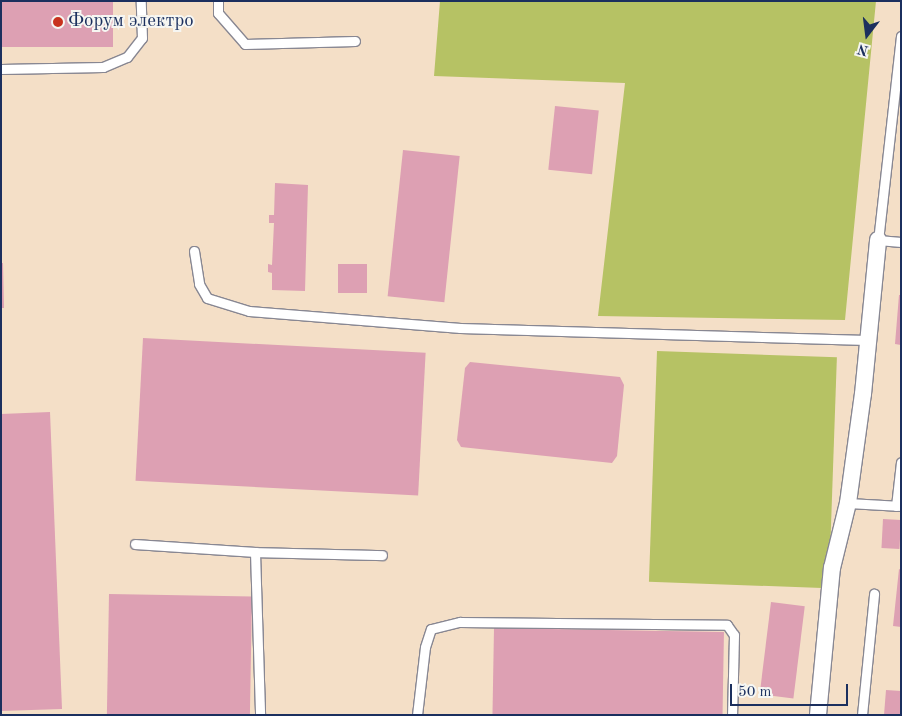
<!DOCTYPE html>
<html>
<head>
<meta charset="utf-8">
<style>
  body { margin:0 }
  #map { position:relative; width:902px; height:716px; overflow:hidden; background:#f4dfc7; font-family:"Old Standard TT",serif }
  div>[style] { position:absolute }
  .green>* { inset:0; background:#b6c264; transform-origin:0 0 }
  .building>* { inset:0; background:#dda0b3; transform-origin:0 0 }
  .roads { filter:drop-shadow(1px 0 #888792) drop-shadow(-1px 0 #888792) drop-shadow(0 1px #888792) drop-shadow(0 -1px #888792) }
  .lane>* { height:9px; margin:-4.5px; padding:0 4.5px; transform-origin:4.5px; border-radius:4.5px; background:#fff }
  .street>* { height:16px; margin:-8px; padding:0 8px; transform-origin:8px; border-radius:8px; background:#fff }
  .dots>* { width:14px; height:14px; translate:-50% -50%; box-sizing:border-box; border:2px solid #f6f6f2; border-radius:50% }
  span { translate:-50% -50%; white-space:nowrap; text-align:center; line-height:1.15; -webkit-text-stroke:4px #f6f6f2; paint-order:stroke }
  .poi-label { font-size:19px; color:#1b2f5e }
  .left { translate:0 -50%; text-align:left }
  .frame { position:absolute; inset:0; border:2px solid #1b2f5e; pointer-events:none }
  .north { position:absolute; left:842px; top:10px; width:50px; height:50px; -webkit-text-stroke:4px #f6f6f2; paint-order:stroke; rotate:195deg; font-size:14px; font-weight:700; line-height:20px; text-align:center; color:#1b2f5e }
  .north::after { content:''; display:block; margin:auto; width:18px; height:22px; background:#1b2f5e; clip-path:polygon(50% 0,100% 100%,50% 72%,0 100%) }
  .scale { position:absolute; left:730px; top:684px; width:118px; height:22px; box-sizing:border-box; border:2px solid #1b2f5e; border-top:0; padding-left:6px; font-size:15px; line-height:18px; white-space:nowrap; color:#1b2f5e; -webkit-text-stroke:4px #f6f6f2; paint-order:stroke }
</style>
</head>
<body>
<div id="map">
  <div class="green">
    <div style="clip-path:polygon(440px 1px,876px 1px,845px 320px,598px 316px,625px 83px,434px 76px)"></div>
    <div style="left:657px;top:351px;width:180px;height:231px;rotate:2deg"></div>
  </div>
  <div class="building">
    <div style="left:1px;top:1px;width:112px;height:46px"></div>
    <div style="left:555px;top:106px;width:44px;height:64px;rotate:6deg"></div>
    <div style="left:403px;top:150px;width:57px;height:147px;rotate:6deg"></div>
    <div style="clip-path:polygon(275px 183px,308px 185px,305px 291px,272px 290px,272px 273px,268px 272px,268px 264px,272px 265px,274px 223px,269px 223px,269px 215px,274px 215px)"></div>
    <div style="clip-path:polygon(1px 263px,3px 263px,4px 308px,1px 308px)"></div>
    <div style="left:338px;top:264px;width:29px;height:29px"></div>
    <div style="clip-path:polygon(899px 295px,901px 295px,901px 345px,895px 344px)"></div>
    <div style="left:143px;top:338px;width:283px;height:143px;rotate:3deg"></div>
    <div style="clip-path:polygon(470px 362px,620px 377px,624px 385px,617px 456px,612px 463px,461px 447px,457px 440px,465px 368px)"></div>
    <div style="clip-path:polygon(50px 412px,62px 709px,1px 711px,1px 414px)"></div>
    <div style="left:883px;top:519px;width:18px;height:29px;rotate:3deg"></div>
    <div style="clip-path:polygon(899px 569px,901px 570px,901px 627px,893px 626px)"></div>
    <div style="left:109px;top:594px;width:143px;height:121px;rotate:1deg"></div>
    <div style="left:771px;top:602px;width:34px;height:93px;rotate:7deg"></div>
    <div style="left:494px;top:628px;width:230px;height:87px;rotate:1deg"></div>
    <div style="clip-path:polygon(886px 690px,901px 691px,901px 715px,884px 715px)"></div>
  </div>
  <div class="roads">
    <div class="lane">
      <div style="left:218px;top:1px;width:12px;rotate:90deg"></div>
      <div style="left:218px;top:13px;width:41px;rotate:48.9deg"></div>
      <div style="left:245px;top:44px;width:110px;rotate:-1.6deg"></div>
      <div style="left:901px;top:36px;width:205px;rotate:96.4deg"></div>
      <div style="left:878px;top:240px;width:23px;rotate:5deg"></div>
      <div style="left:1px;top:69px;width:102px;rotate:-1.1deg"></div>
      <div style="left:103px;top:67px;width:26px;rotate:-23deg"></div>
      <div style="left:127px;top:57px;width:24px;rotate:-52deg"></div>
      <div style="left:142px;top:38px;width:37px;rotate:-92deg"></div>
      <div style="left:194px;top:251px;width:33px;rotate:81deg"></div>
      <div style="left:199px;top:284px;width:16px;rotate:60deg"></div>
      <div style="left:207px;top:298px;width:44px;rotate:17.2deg"></div>
      <div style="left:249px;top:311px;width:212px;rotate:4.6deg"></div>
      <div style="left:460px;top:328px;width:407px;rotate:1.7deg"></div>
      <div style="left:848px;top:503px;width:53px;rotate:3.2deg"></div>
      <div style="left:896px;top:506px;width:44px;rotate:-83.5deg"></div>
      <div style="left:135px;top:544px;width:120px;rotate:3.8deg"></div>
      <div style="left:255px;top:552px;width:163px;rotate:88.2deg"></div>
      <div style="left:255px;top:552px;width:127px;rotate:1.4deg"></div>
      <div style="left:417px;top:715px;width:68px;rotate:-83.3deg"></div>
      <div style="left:425px;top:647px;width:19px;rotate:-72deg"></div>
      <div style="left:431px;top:629px;width:30px;rotate:-14deg"></div>
      <div style="left:460px;top:622px;width:267px;rotate:0.6deg"></div>
      <div style="left:727px;top:625px;width:12px;rotate:55deg"></div>
      <div style="left:734px;top:635px;width:80px;rotate:91.4deg"></div>
      <div style="left:862px;top:715px;width:122px;rotate:-84.3deg"></div>
    </div>
    <div class="street">
      <div style="left:818px;top:715px;width:148px;rotate:-84.6deg"></div>
      <div style="left:832px;top:568px;width:67px;rotate:-76.2deg"></div>
      <div style="left:848px;top:503px;width:110px;rotate:-82.2deg"></div>
      <div style="left:863px;top:394px;width:155px;rotate:-84.4deg"></div>
    </div>
  </div>
  <div class="dots">
    <div style="left:58px;top:22px;background:#c8321e"></div>
  </div>
  <div class="poi-label">
    <span class="left" style="left:68px;top:22px">Форум электро</span>
  </div>
  <div class="frame"></div>
  <div class="north">N</div>
  <div class="scale">50 m</div>
</div>
</body>
</html>
